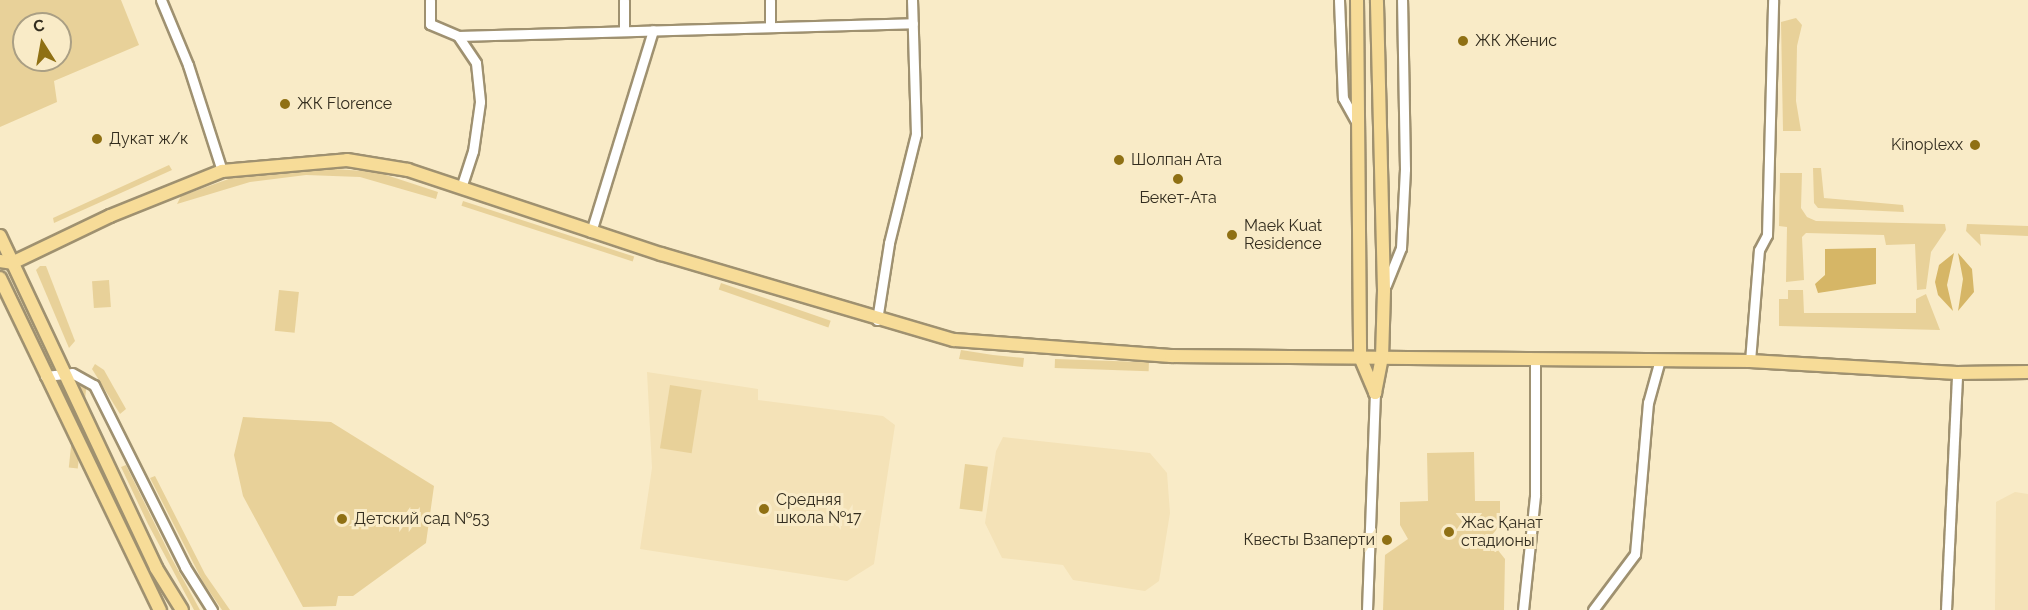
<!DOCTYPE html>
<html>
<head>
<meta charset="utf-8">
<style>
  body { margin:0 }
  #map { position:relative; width:2028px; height:610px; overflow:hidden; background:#f9ebc7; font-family:Raleway,sans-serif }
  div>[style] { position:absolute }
  .built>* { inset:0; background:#f4e2b7 }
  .green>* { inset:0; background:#e8d199; transform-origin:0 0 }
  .water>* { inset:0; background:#d6b666 }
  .roads { filter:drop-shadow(2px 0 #9f9170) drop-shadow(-2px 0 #9f9170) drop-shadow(0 2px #9f9170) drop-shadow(0 -2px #9f9170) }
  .minor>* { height:9px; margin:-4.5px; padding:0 4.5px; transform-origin:4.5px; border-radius:4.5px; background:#fff }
  .major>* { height:12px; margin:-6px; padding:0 6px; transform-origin:6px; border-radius:6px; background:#f7dc98 }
  .dots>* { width:16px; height:16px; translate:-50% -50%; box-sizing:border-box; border:3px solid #f9ebc7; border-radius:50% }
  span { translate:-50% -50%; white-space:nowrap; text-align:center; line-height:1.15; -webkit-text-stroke:6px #f9ebc7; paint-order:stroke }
  .poi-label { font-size:16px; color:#332d1f }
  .left { translate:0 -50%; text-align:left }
  .right { translate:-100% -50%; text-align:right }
  .north { position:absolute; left:12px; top:12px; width:60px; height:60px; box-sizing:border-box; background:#f9ebc7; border:2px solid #aa9f84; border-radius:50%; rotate:349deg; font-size:16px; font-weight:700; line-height:24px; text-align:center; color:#332d1f }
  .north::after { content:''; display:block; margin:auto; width:21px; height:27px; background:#8f7014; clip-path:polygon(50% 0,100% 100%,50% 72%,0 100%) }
</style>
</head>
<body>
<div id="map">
  <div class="built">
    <div style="clip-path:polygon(647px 372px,758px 389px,758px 400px,883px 416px,895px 425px,874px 564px,847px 581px,640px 549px,652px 468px)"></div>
    <div style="clip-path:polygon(1003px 437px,1150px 453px,1167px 473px,1170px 513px,1159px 581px,1145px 591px,1073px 580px,1063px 565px,1002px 558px,985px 523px,996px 451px)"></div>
    <div style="clip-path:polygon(2015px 492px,2028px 494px,2028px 610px,1995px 610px,1996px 502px)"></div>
  </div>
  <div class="green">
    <div style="clip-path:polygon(evenodd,0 0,121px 0,139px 45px,54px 81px,57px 102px,0 127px,0 0,24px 24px,60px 24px,60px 60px,24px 60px,24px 24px)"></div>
    <div style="clip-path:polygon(1796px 18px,1802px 25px,1797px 46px,1796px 101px,1801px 131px,1783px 131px,1781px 22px)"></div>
    <div style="clip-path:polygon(169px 165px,172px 170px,54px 223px,53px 218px)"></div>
    <div style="clip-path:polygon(308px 167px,377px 172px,438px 192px,436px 199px,360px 177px,306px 175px,250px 182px,177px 204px,181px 196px,237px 176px)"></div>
    <div style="clip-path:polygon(1813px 168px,1821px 168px,1824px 198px,1903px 205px,1904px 212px,1818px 208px,1814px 203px)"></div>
    <div style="clip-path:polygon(1780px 173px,1802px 173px,1801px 208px,1807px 217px,1816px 221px,1945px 224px,1946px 230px,1931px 252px,1926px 289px,1917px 290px,1915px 244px,1886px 245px,1884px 235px,1806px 233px,1802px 237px,1804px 280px,1786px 282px,1787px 227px,1779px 226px)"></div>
    <div style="left:463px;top:201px;width:180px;height:5px;rotate:18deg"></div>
    <div style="clip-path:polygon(1967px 224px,2028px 226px,2028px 236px,1980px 234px,1981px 246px,1966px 231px)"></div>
    <div style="clip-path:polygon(40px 266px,46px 266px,75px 341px,69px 348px,36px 270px)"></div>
    <div style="left:109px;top:280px;width:27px;height:17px;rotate:86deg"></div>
    <div style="left:721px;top:283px;width:116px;height:7px;rotate:19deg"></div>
    <div style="left:279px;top:290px;width:20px;height:41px;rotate:6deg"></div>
    <div style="clip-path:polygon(1788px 290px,1803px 290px,1804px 313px,1916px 313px,1916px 299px,1926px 294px,1940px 330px,1779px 326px,1779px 299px,1788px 299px)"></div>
    <div style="clip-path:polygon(961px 350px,993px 355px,1024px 358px,1023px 367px,959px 359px)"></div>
    <div style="left:1055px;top:359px;width:94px;height:9px;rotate:2deg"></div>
    <div style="clip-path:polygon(95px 364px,104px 370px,126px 409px,120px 414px,92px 369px)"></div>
    <div style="left:78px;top:380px;width:9px;height:88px;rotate:6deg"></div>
    <div style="left:670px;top:385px;width:32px;height:64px;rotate:9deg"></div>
    <div style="clip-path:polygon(243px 417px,331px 422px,434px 486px,426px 543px,353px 596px,338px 596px,336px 606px,303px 607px,243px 496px,234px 455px)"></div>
    <div style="clip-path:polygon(1474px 452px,1475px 501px,1500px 501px,1500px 525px,1489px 539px,1505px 559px,1504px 610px,1383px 610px,1385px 555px,1408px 539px,1400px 525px,1400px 502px,1428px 501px,1427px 453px)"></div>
    <div style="left:965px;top:464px;width:23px;height:45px;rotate:7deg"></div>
    <div style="clip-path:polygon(126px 465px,172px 559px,200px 610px,194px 610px,148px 524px,121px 467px)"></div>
    <div style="clip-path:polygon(155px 476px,205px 574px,230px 610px,222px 610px,203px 582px,150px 478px)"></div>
  </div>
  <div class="water">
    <div style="clip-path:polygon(1876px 248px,1876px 284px,1818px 293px,1815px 284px,1825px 275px,1825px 249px)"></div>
    <div style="clip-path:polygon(1954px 253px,1947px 285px,1953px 311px,1938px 295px,1935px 282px,1939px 265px)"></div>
    <div style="clip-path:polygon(1958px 253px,1972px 269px,1974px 292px,1958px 311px,1963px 279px)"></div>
  </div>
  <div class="roads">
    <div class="minor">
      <div style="left:161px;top:0;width:70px;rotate:67.4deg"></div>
      <div style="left:188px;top:65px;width:111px;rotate:72.2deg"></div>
      <div style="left:430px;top:0;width:24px;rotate:90deg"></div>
      <div style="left:430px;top:24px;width:30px;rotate:23deg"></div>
      <div style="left:458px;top:36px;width:32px;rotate:56deg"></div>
      <div style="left:476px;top:63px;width:39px;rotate:84deg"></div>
      <div style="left:480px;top:102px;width:49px;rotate:98.1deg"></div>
      <div style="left:473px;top:151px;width:38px;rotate:108deg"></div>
      <div style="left:1339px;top:0;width:98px;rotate:87.7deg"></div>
      <div style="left:1343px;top:98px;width:29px;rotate:61deg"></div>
      <div style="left:770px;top:26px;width:26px;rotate:-90deg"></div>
      <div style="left:624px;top:29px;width:29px;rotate:-90deg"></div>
      <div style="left:458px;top:36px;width:455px;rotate:-1.6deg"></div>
      <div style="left:591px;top:232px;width:211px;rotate:-72.9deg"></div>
      <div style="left:1386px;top:285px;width:40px;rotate:-68deg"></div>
      <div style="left:1401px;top:248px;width:79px;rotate:-87.1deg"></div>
      <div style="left:1405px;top:169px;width:169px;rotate:-91deg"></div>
      <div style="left:877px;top:320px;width:78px;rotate:-81.1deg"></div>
      <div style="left:889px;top:243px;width:112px;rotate:-76.1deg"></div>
      <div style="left:916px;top:134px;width:134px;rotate:-91.7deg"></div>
      <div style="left:1750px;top:361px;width:111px;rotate:-85.4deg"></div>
      <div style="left:1759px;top:250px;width:17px;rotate:-62deg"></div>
      <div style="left:1767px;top:235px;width:235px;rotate:-88.5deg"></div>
      <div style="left:45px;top:376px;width:27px;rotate:-6deg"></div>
      <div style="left:72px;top:373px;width:25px;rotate:29deg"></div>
      <div style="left:94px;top:385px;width:203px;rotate:63.4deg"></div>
      <div style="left:185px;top:567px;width:51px;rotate:57.9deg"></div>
      <div style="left:1367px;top:610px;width:217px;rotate:-87.9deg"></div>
      <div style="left:1523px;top:610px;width:116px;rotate:-84deg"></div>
      <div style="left:1535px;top:495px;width:134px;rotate:-90deg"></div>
      <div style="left:1593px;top:610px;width:70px;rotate:-53.1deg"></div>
      <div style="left:1635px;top:554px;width:152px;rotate:-85.1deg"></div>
      <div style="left:1648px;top:403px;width:41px;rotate:-74.6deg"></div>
      <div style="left:1946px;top:610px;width:237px;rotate:-87.3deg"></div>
    </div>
    <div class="major">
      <div style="left:1357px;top:0;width:357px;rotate:89.5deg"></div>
      <div style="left:1360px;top:357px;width:39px;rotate:67deg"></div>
      <div style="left:0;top:236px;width:367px;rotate:64.8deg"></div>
      <div style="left:156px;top:568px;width:49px;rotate:58.2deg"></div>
      <div style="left:0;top:261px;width:12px;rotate:9deg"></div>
      <div style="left:12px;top:263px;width:109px;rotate:-25.6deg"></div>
      <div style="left:110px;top:216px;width:121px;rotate:-21.9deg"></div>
      <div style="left:222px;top:171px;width:125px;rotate:-5deg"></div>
      <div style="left:347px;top:160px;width:62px;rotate:9.3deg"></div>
      <div style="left:408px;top:170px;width:267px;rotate:18.4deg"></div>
      <div style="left:661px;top:254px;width:305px;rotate:16.4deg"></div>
      <div style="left:954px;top:340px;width:218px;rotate:4.2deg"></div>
      <div style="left:1171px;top:356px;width:579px;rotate:0.49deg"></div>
      <div style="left:1750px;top:361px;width:207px;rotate:3.3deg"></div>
      <div style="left:1957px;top:373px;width:71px;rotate:-0.8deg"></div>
      <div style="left:0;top:278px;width:369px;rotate:64.3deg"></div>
      <div style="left:1375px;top:393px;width:36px;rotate:-79deg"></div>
      <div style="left:1382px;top:358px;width:68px;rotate:-88.3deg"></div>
      <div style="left:1384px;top:290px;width:290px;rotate:-91.4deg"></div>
    </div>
  </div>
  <div class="dots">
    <div style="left:1463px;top:41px;background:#8f7014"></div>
    <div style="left:285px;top:104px;background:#8f7014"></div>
    <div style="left:97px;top:139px;background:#8f7014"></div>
    <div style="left:1975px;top:145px;background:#8f7014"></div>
    <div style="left:1119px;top:160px;background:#8f7014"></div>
    <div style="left:1178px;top:179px;background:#8f7014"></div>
    <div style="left:1232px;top:235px;background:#8f7014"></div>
    <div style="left:764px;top:509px;background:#8f7014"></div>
    <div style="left:342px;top:519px;background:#8f7014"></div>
    <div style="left:1449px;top:532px;background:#8f7014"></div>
    <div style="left:1387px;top:540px;background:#8f7014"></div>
  </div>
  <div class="poi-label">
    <span class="left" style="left:1475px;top:41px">ЖК Женис</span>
    <span class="left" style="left:297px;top:104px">ЖК Florence</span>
    <span class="left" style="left:109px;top:139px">Дукат ж/к</span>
    <span class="right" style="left:1963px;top:145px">Kinoplexx</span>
    <span class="left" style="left:1131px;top:160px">Шолпан Ата</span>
    <span style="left:1178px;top:198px">Бекет-Ата</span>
    <span class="left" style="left:1244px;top:235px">Maek Kuat<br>Residence</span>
    <span class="left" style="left:776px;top:509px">Средняя<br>школа №17</span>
    <span class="left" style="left:354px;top:519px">Детский сад №53</span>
    <span class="left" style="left:1461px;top:532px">Жас Қанат<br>стадионы</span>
    <span class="right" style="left:1375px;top:540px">Квесты Взаперти</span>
  </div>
  <div class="north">С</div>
</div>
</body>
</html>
